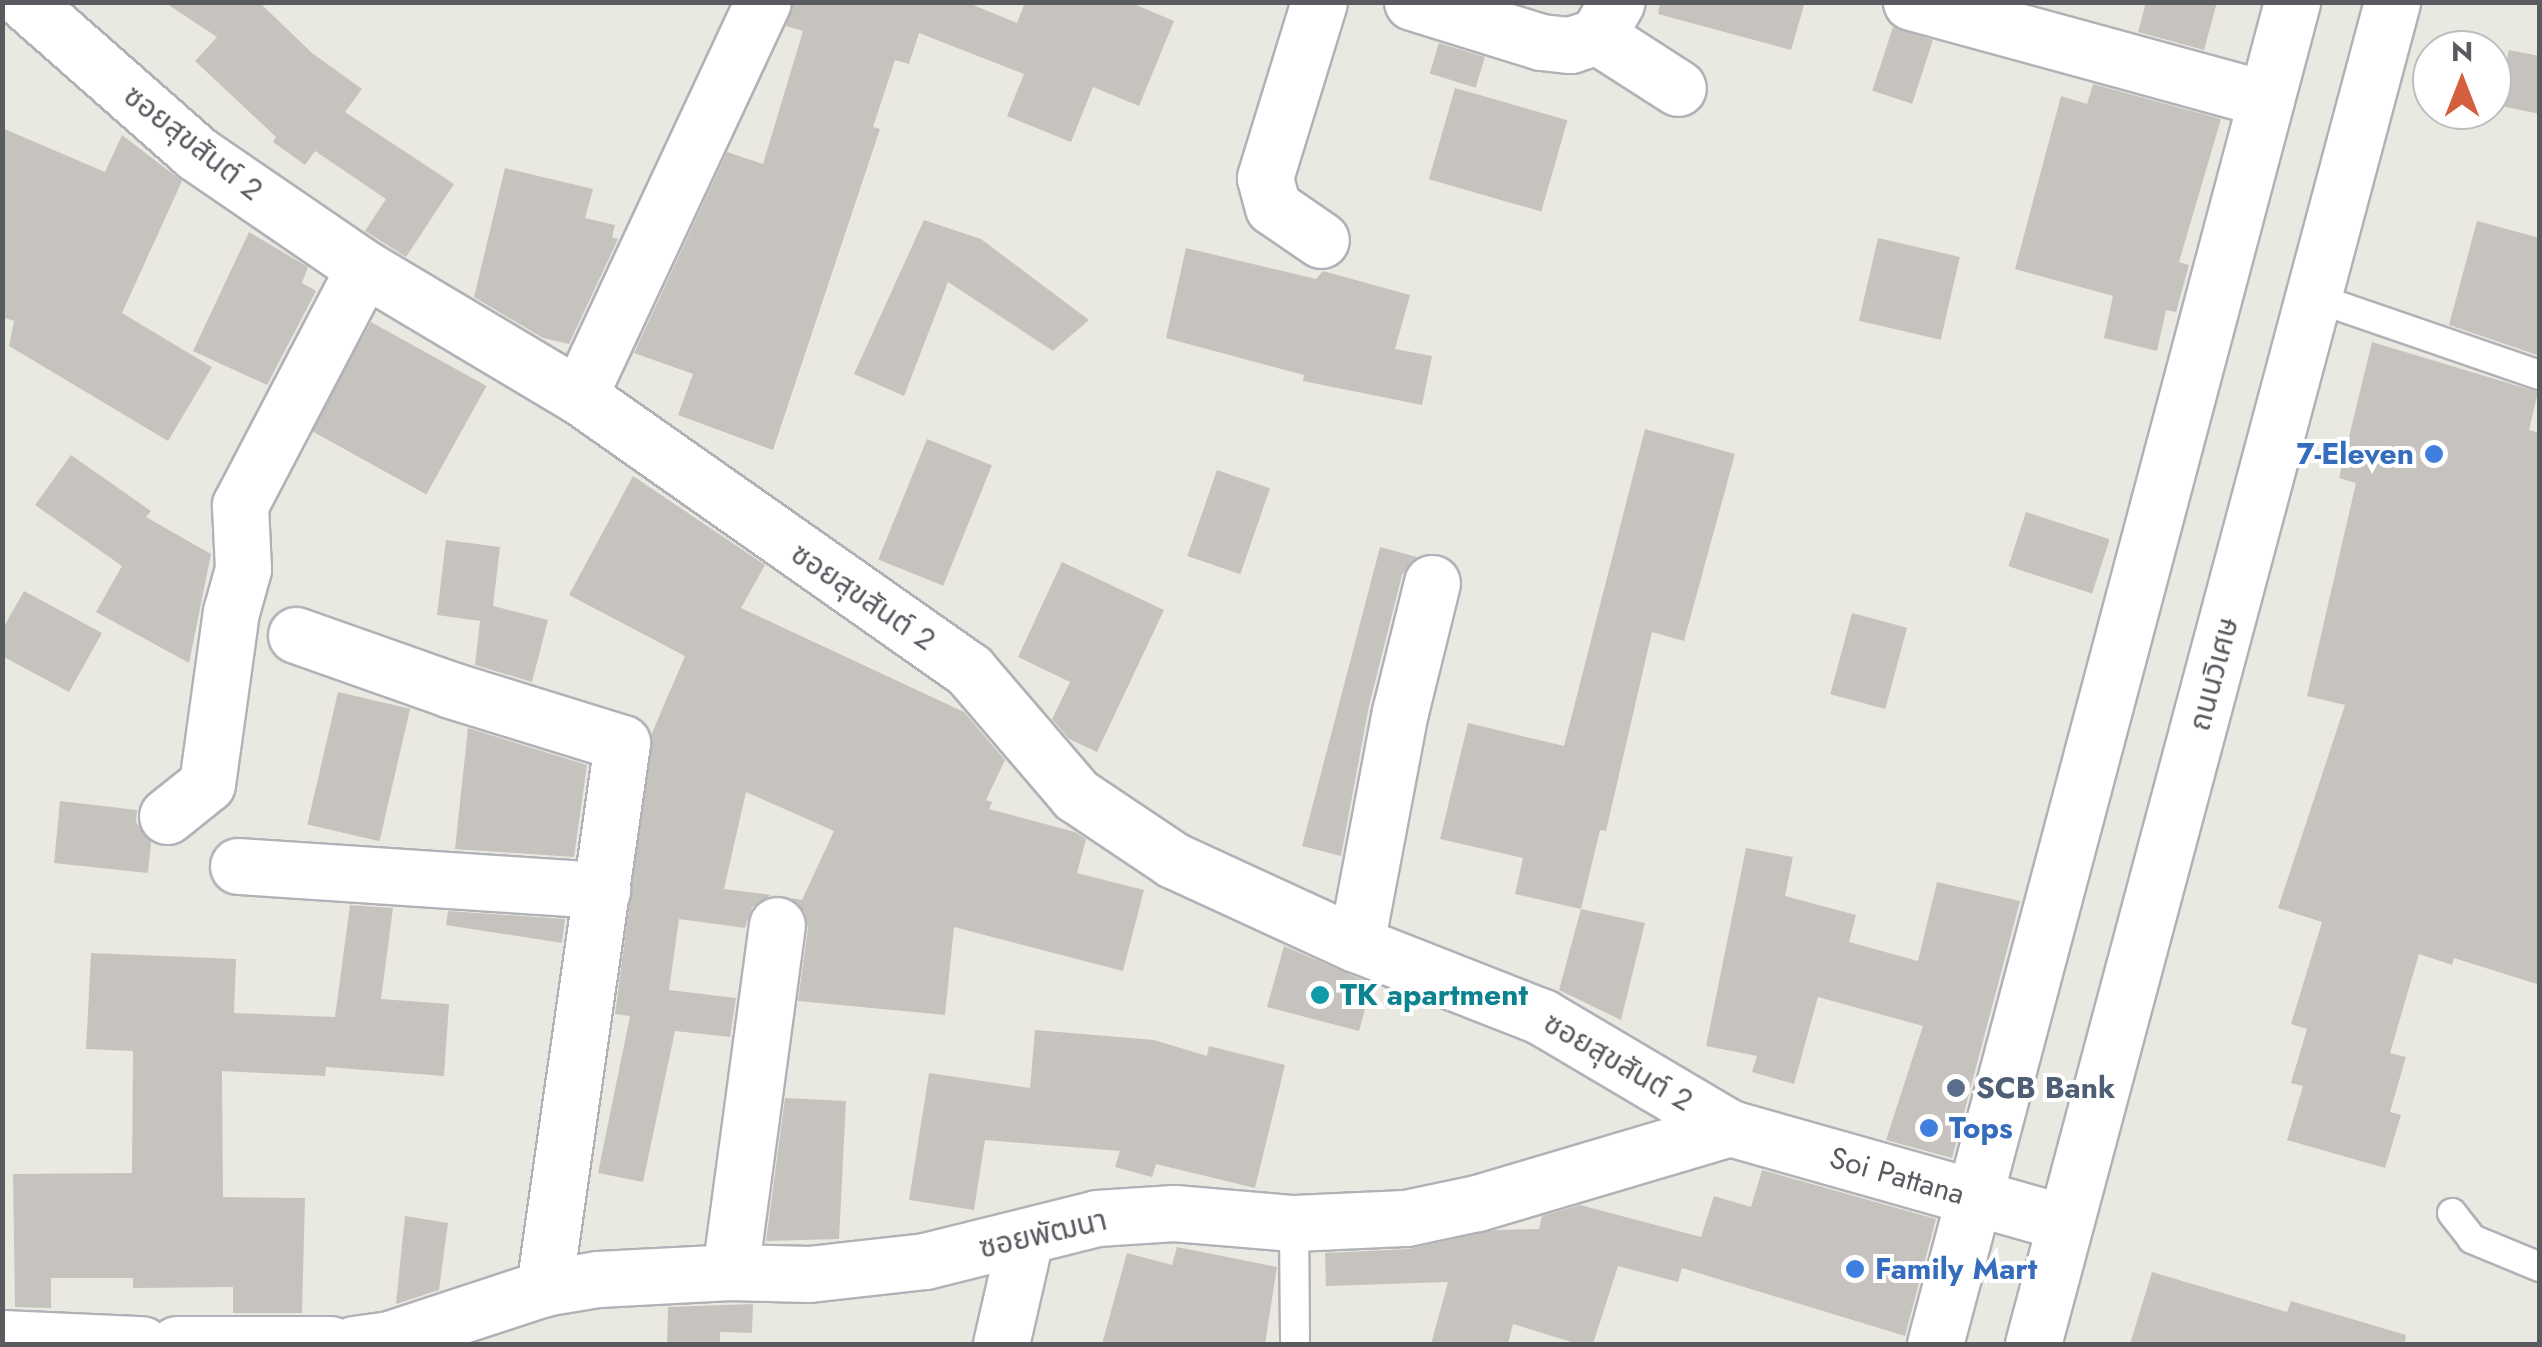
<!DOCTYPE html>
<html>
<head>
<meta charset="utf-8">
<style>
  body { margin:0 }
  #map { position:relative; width:2542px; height:1347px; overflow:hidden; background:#eae9e1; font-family:Jost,"Noto Sans Thai",sans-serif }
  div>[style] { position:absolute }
  .building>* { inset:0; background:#c6c3be; transform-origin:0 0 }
  .roads { filter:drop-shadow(2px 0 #b1b2b7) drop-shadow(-2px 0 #b1b2b7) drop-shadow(0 2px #b1b2b7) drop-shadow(0 -2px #b1b2b7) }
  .service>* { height:28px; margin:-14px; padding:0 14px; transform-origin:14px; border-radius:14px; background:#fff }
  .minor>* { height:55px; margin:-27.5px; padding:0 27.5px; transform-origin:27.5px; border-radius:27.5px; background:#fff }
  .secondary>* { height:55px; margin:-27.5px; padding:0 27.5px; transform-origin:27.5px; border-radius:27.5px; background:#fff }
  .dots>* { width:28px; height:28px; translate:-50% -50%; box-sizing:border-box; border:5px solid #fff; border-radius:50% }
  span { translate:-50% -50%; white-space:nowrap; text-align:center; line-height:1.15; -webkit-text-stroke:8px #fff; paint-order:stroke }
  .street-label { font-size:30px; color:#595b60 }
  .shop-label { font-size:30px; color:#366cbe; font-weight:700 }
  .right { translate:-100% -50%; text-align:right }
  .left { translate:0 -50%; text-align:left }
  .culture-label { font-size:30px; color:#0d838f; font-weight:700 }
  .service-label { font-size:30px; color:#4e5e75; font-weight:700 }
  .frame { position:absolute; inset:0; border:5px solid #595b60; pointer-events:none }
  .north { position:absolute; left:2412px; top:30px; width:100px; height:100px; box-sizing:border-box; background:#fff; border:2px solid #bdbdbf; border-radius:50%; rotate:0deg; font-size:28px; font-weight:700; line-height:40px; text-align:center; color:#595b60 }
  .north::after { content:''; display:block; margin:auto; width:35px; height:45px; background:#d35f3e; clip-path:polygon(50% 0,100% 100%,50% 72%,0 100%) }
</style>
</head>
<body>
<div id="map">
  <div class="building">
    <div style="clip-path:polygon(164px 2px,259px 2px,312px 53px,362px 89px,345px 112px,454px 184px,406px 257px,365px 231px,386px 199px,315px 151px,305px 165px,273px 142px,276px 137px,195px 61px,217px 37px)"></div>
    <div style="clip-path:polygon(794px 2px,966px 2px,1017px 23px,1025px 2px,1129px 2px,1174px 21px,1139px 106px,1093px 87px,1071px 142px,1007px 116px,1024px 74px,919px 33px,909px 64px,895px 60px,873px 127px,880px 129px,773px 450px,678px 415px,693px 374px,634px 353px,727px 152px,763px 164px,803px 31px,786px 26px)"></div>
    <div style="clip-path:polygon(1660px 2px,1805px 2px,1791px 50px,1658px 14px)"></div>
    <div style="clip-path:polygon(2146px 2px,2217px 2px,2204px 50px,2138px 32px)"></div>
    <div style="left:1893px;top:27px;width:42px;height:67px;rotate:18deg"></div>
    <div style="left:1439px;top:43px;width:48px;height:32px;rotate:17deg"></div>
    <div style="clip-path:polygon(2509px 50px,2540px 56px,2540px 114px,2496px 105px)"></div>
    <div style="clip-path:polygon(2093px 84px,2221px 119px,2179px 262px,2189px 265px,2176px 312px,2166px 310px,2157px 351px,2104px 338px,2113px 296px,2015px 269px,2061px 96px,2087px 104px)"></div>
    <div style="left:1455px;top:88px;width:117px;height:95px;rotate:16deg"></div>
    <div style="clip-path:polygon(2px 128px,105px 172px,122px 135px,182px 181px,122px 313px,212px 367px,168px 441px,9px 346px,14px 321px,2px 317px)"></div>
    <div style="clip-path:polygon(505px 168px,593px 189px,585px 218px,615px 225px,612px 237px,618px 239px,569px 344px,543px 338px,474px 297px)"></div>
    <div style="clip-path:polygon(924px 220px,981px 239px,1089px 320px,1053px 351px,948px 282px,904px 396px,854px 374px)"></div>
    <div style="clip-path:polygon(2477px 221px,2540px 238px,2540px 356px,2449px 325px)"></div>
    <div style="clip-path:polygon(249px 232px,308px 267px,302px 283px,316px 291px,267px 385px,193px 351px)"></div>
    <div style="left:1878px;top:238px;width:84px;height:85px;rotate:13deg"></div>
    <div style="clip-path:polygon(1186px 248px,1316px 279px,1323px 271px,1410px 295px,1395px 349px,1432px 356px,1422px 405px,1303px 381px,1304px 375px,1166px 338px)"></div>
    <div style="left:371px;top:322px;width:132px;height:124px;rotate:29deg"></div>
    <div style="clip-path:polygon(2372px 342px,2538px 392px,2529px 430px,2540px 433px,2540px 985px,2454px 958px,2452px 965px,2419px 954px,2390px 1053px,2406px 1057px,2390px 1112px,2401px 1115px,2385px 1168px,2287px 1140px,2303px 1086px,2291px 1083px,2307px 1029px,2291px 1024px,2322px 922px,2278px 908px,2345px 705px,2307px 696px,2356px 483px,2339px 478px)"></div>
    <div style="clip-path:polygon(1645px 429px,1735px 454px,1684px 641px,1652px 632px,1606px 831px,1600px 830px,1581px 909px,1515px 894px,1523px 858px,1440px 839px,1468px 723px,1564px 746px)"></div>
    <div style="left:927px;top:439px;width:70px;height:130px;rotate:22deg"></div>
    <div style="clip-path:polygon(71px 455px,151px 511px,146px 517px,211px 554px,189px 663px,96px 612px,122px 566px,35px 505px)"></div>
    <div style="left:1217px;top:470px;width:56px;height:91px;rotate:19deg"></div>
    <div style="clip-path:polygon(633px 476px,765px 565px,741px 608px,964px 712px,1005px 760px,986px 800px,992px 802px,989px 809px,1075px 832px,1086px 839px,1077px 873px,1144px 890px,1123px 971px,954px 927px,945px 1015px,798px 1001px,808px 928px,805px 912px,791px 898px,802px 900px,834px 831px,746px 792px,724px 889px,771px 895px,752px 907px,745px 928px,679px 919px,669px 990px,736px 998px,730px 1037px,675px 1031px,643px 1182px,598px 1173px,630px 1016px,615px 1014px,652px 733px,685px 656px,569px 595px)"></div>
    <div style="left:2026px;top:512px;width:88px;height:57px;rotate:18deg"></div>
    <div style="clip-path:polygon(446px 540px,500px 547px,493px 606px,548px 620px,532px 682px,475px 665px,480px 621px,437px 615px)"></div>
    <div style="clip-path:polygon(1380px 547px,1417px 557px,1402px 575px,1369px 706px,1341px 856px,1302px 846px)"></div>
    <div style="clip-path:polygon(1062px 562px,1164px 610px,1097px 752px,1069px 739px,1052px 719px,1070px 682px,1018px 657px)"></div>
    <div style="clip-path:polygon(24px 591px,102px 633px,69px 692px,2px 656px,2px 630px)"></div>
    <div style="left:1852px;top:613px;width:57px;height:84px;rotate:15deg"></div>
    <div style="left:338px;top:692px;width:74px;height:136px;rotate:13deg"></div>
    <div style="clip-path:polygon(468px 728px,587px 765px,574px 857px,455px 849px)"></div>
    <div style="clip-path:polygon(60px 801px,137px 810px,136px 822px,151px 842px,148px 873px,54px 863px)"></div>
    <div style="clip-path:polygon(1746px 848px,1793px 857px,1785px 896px,1856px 915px,1849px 942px,1918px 961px,1937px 882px,2020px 901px,1952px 1158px,1886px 1140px,1923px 1026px,1818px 997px,1794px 1084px,1752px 1072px,1757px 1056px,1706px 1046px)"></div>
    <div style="clip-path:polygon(350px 905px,393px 908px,381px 999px,449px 1004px,444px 1076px,326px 1067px,325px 1076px,222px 1071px,223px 1197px,305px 1198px,302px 1313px,233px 1313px,233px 1287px,133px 1288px,133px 1278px,51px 1278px,51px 1308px,15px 1307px,13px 1174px,132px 1173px,133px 1051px,86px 1049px,91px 953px,236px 959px,234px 1013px,335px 1017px)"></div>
    <div style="clip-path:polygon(1581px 909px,1645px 923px,1621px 1020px,1559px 990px)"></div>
    <div style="clip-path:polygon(448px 911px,565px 919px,562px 943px,446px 925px)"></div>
    <div style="clip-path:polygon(1284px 946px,1372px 984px,1359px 1031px,1267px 1007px)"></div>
    <div style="clip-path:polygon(1035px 1030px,1154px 1040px,1207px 1056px,1209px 1046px,1285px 1065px,1255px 1188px,1156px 1164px,1152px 1177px,1115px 1167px,1120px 1151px,985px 1140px,974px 1210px,909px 1200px,929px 1073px,1030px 1088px)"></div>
    <div style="clip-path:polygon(785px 1098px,846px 1101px,839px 1239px,766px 1241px)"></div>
    <div style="clip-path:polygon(1762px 1170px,1936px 1219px,1905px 1336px,1682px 1268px,1678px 1282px,1618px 1266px,1593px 1344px,1578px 1344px,1513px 1324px,1508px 1344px,1431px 1344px,1448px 1282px,1326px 1286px,1325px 1253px,1408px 1249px,1495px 1230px,1539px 1229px,1542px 1216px,1580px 1205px,1701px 1237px,1714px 1196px,1751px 1207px)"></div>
    <div style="clip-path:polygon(405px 1216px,448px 1223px,439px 1290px,396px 1304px)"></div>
    <div style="clip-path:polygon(1177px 1247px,1277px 1267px,1265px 1344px,1102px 1344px,1127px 1253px,1172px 1265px)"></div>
    <div style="clip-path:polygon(2152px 1272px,2287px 1312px,2291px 1301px,2406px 1335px,2405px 1344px,2130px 1344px)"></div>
    <div style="clip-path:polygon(753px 1304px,752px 1333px,720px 1332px,720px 1344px,667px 1344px,668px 1307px)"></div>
  </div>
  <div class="roads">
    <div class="service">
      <div style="left:2313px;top:297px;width:240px;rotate:19deg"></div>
      <div style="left:2452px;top:1213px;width:33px;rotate:52deg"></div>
      <div style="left:2472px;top:1239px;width:74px;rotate:22.4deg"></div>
      <div style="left:1294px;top:1223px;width:121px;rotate:89.5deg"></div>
    </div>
    <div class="minor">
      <div style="left:25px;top:2px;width:228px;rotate:41.4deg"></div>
      <div style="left:196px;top:153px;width:204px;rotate:34.4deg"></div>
      <div style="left:364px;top:268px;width:250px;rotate:30.8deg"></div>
      <div style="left:579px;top:396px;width:477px;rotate:35.1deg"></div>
      <div style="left:969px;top:670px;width:165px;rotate:49.4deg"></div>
      <div style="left:1076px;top:795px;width:117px;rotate:33.8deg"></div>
      <div style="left:1173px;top:860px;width:201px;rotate:24.7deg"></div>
      <div style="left:1356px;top:944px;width:200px;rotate:21.4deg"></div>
      <div style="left:1542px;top:1017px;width:218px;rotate:30.6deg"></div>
      <div style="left:1730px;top:1128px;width:348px;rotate:15.8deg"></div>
      <div style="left:1319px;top:2px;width:184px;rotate:107.1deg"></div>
      <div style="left:1265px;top:178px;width:30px;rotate:75deg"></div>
      <div style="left:1273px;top:207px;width:58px;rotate:34.5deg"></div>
      <div style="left:1412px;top:2px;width:135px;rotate:17.2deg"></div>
      <div style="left:1541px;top:42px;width:29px;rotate:6deg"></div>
      <div style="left:1570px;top:45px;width:28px;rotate:-18deg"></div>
      <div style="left:1597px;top:36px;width:39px;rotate:-60deg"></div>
      <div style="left:1911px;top:2px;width:368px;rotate:15.3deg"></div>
      <div style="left:1597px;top:36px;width:96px;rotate:32.7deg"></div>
      <div style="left:579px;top:396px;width:435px;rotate:-65deg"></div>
      <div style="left:296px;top:635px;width:164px;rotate:19.5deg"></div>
      <div style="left:451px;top:690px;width:179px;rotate:17.2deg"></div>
      <div style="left:622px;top:743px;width:551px;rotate:98.14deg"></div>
      <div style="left:167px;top:816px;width:51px;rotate:-38.7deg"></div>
      <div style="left:207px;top:784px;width:174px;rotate:-82.1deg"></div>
      <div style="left:231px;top:612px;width:45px;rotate:-74.4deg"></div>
      <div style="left:243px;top:569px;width:64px;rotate:-92.7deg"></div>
      <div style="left:240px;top:505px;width:267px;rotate:-62.4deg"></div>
      <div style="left:238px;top:866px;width:365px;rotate:3.8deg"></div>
      <div style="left:1356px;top:944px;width:236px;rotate:-79.3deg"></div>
      <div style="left:1400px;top:712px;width:133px;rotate:-76.1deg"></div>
      <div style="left:730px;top:1272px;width:350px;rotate:-82.3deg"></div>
      <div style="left:2px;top:1338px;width:140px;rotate:2.5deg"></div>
      <div style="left:177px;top:1344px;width:153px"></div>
      <div style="left:354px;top:1344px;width:35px;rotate:-8deg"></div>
      <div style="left:389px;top:1339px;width:163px;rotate:-18.2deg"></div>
      <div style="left:544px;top:1288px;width:55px;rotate:-9.5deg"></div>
      <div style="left:598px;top:1279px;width:132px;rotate:-3deg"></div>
      <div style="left:730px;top:1272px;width:79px;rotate:1.5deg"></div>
      <div style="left:809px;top:1274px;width:117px;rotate:-6.4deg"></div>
      <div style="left:925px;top:1261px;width:177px;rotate:-14deg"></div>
      <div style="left:1097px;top:1218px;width:77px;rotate:-3.7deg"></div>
      <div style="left:1174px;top:1213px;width:120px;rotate:4.8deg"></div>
      <div style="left:1294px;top:1223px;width:112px;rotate:-2.6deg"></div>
      <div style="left:1406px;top:1218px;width:73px;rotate:-11.9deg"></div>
      <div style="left:1477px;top:1203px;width:264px;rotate:-16.5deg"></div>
      <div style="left:1001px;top:1344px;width:108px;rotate:-77.1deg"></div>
    </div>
    <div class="secondary">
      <div style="left:1935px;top:1344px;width:1389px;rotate:-75.1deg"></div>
      <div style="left:2033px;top:1344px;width:1389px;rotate:-75.02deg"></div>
    </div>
  </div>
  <div class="dots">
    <div style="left:2434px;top:454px;background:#3f7fe0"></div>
    <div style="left:1320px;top:995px;background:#0f9aa8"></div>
    <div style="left:1956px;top:1088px;background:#5c6f8a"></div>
    <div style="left:1929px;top:1128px;background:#3f7fe0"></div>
    <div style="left:1855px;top:1269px;background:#3f7fe0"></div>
  </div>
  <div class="street-label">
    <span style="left:193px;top:143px;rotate:38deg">ซอยสุขสันต์ 2</span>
    <span style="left:863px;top:597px;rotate:34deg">ซอยสุขสันต์ 2</span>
    <span style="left:2214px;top:674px;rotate:-75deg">ถนนวิเศษ</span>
    <span style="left:1618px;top:1062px;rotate:30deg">ซอยสุขสันต์ 2</span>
    <span style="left:1897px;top:1176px;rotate:16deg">Soi Pattana</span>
    <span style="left:1043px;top:1234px;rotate:-13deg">ซอยพัฒนา</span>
  </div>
  <div class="shop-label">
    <span class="right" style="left:2414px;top:454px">7-Eleven</span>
    <span class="left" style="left:1949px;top:1128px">Tops</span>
    <span class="left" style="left:1875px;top:1269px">Family Mart</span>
  </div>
  <div class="culture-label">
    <span class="left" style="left:1340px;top:995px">TK apartment</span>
  </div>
  <div class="service-label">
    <span class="left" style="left:1976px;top:1088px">SCB Bank</span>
  </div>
  <div class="frame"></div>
  <div class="north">N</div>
</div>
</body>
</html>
